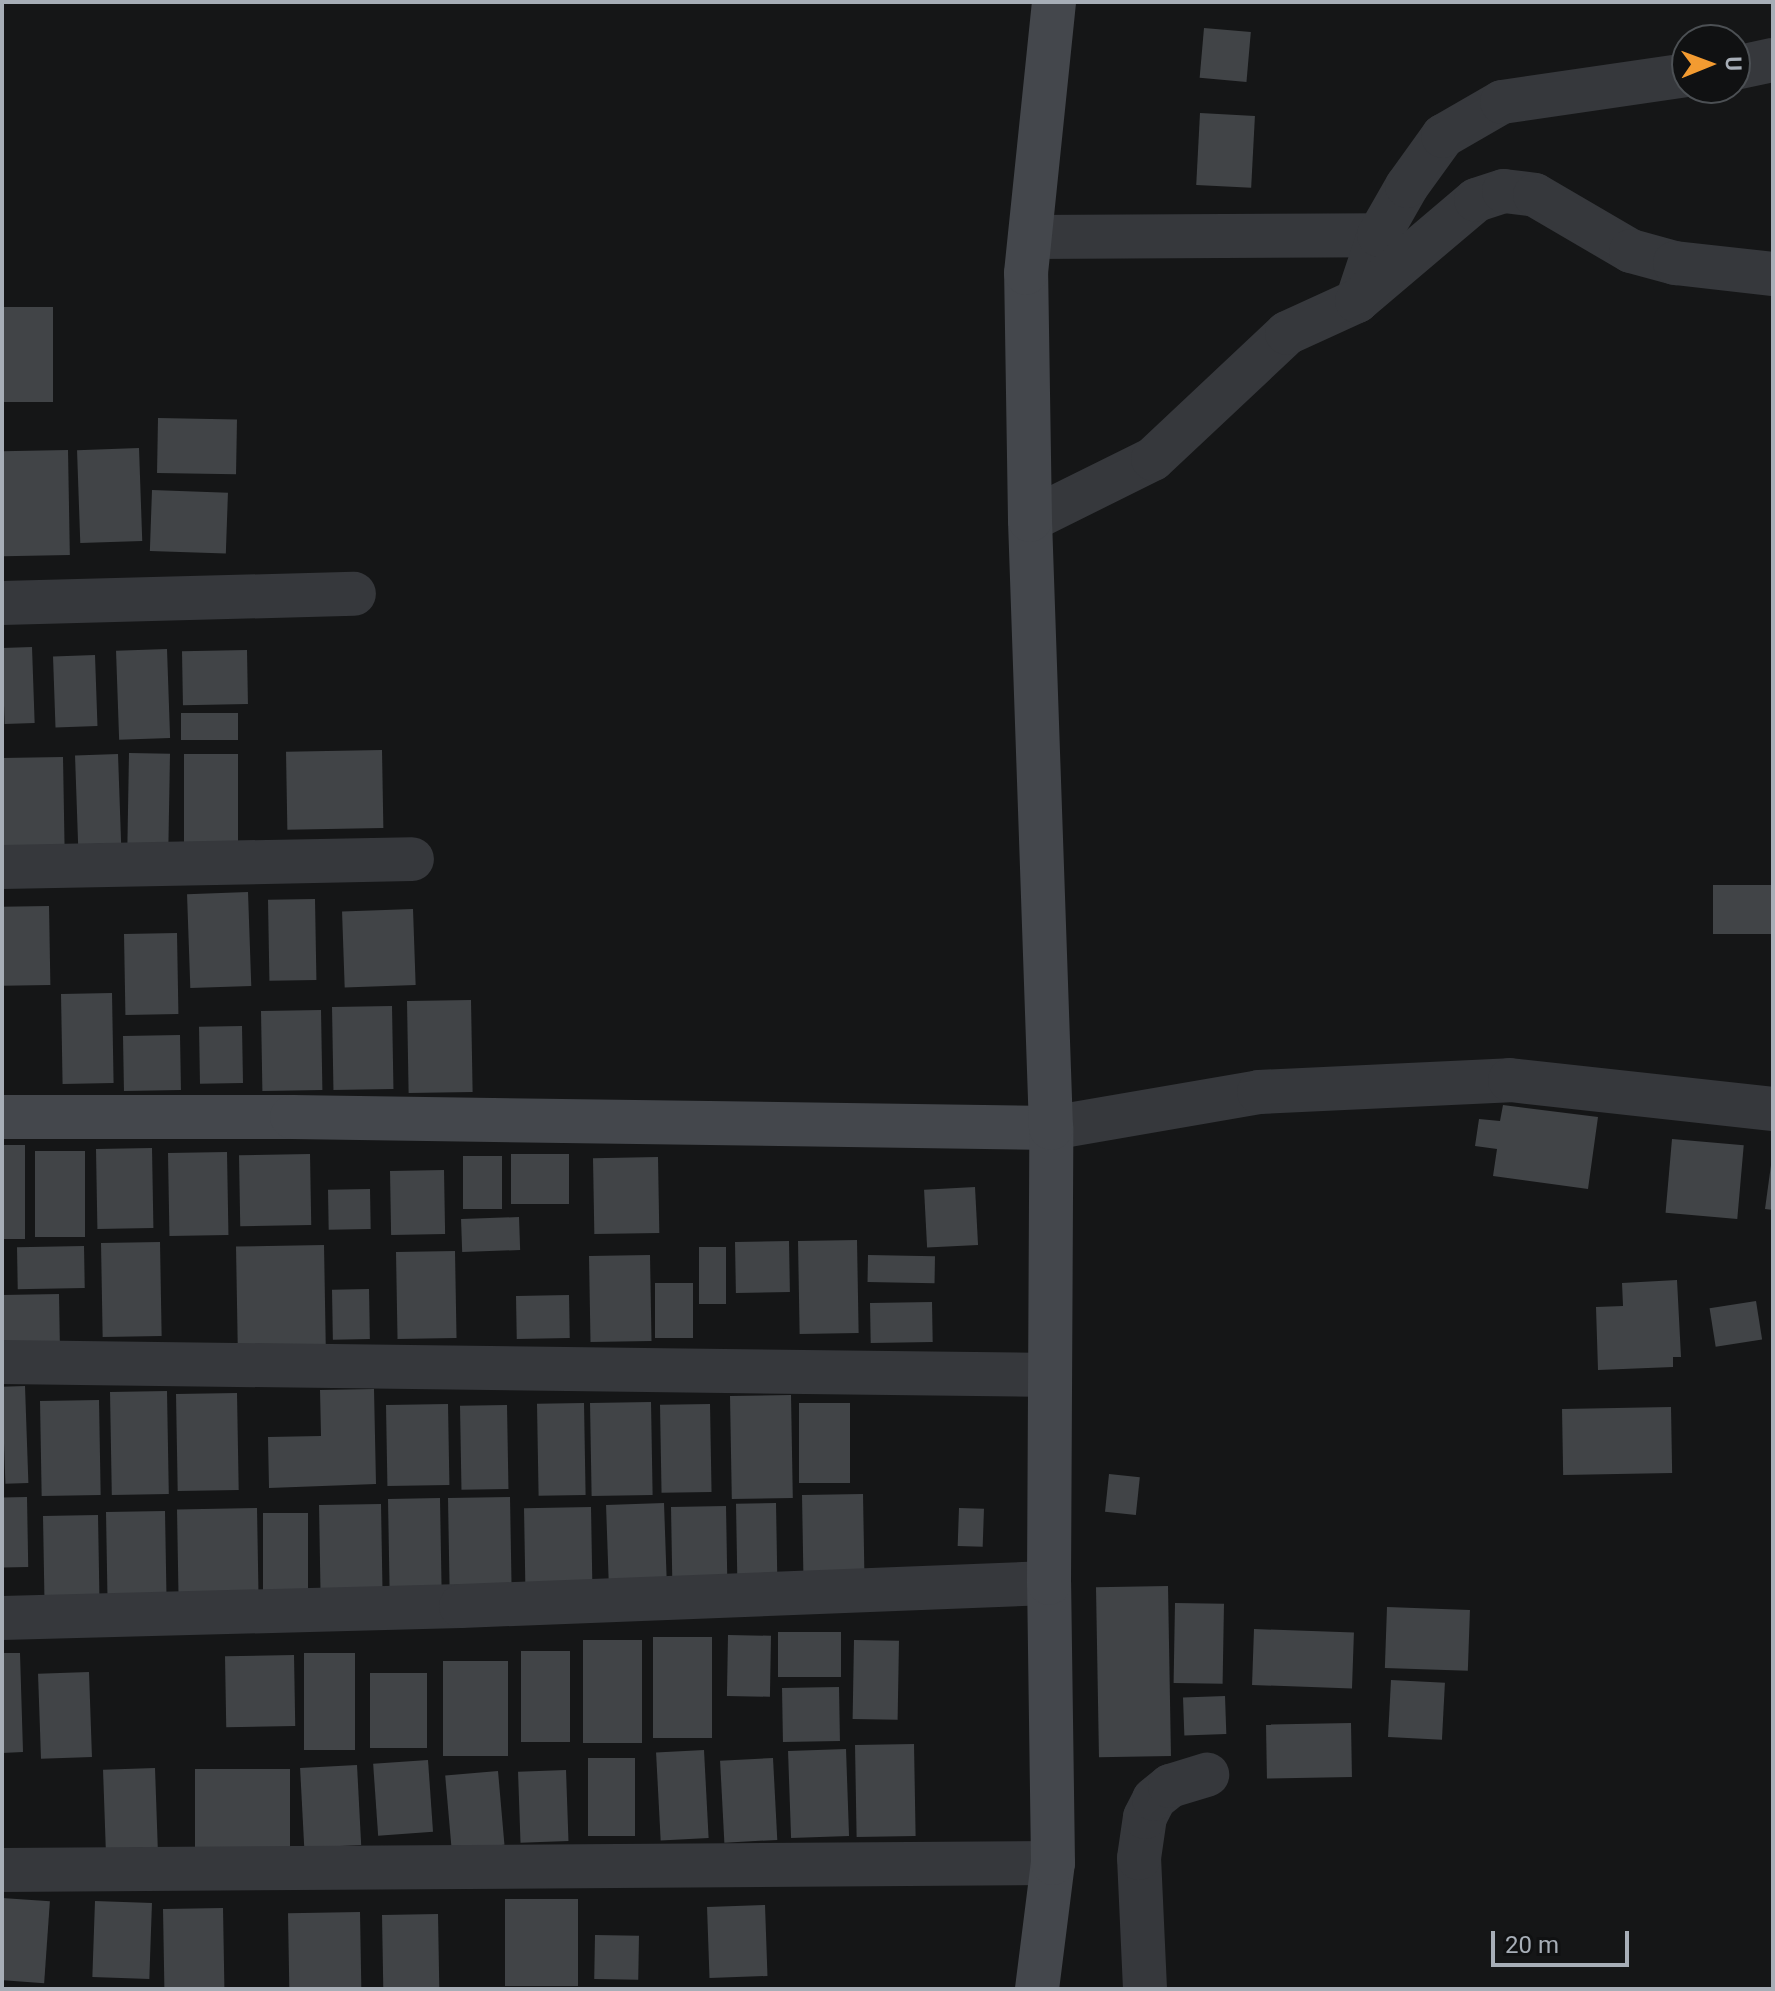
<!DOCTYPE html>
<html>
<head>
<meta charset="utf-8">
<style>
  body { margin:0 }
  #map { position:relative; width:1775px; height:1991px; overflow:hidden; background:#151617; font-family:Roboto,sans-serif }
  div>[style] { position:absolute }
  .building>* { inset:0; background:#414447; transform-origin:0 0 }
  .street>* { height:44px; margin:-22px; padding:0 22px; transform-origin:22px; border-radius:22px; background:#36383c }
  .secondary>* { height:44px; margin:-22px; padding:0 22px; transform-origin:22px; border-radius:22px; background:#44474c }
  span { translate:-50% -50%; white-space:nowrap; text-align:center; line-height:1.15; -webkit-text-stroke:6px #101112; paint-order:stroke }
  .frame { position:absolute; inset:0; border:4px solid #a7aeb7; pointer-events:none }
  .north { position:absolute; left:1671px; top:24px; width:80px; height:80px; box-sizing:border-box; background:#101112; border:2px solid #4c5054; border-radius:50%; rotate:89deg; font-size:22px; font-weight:700; line-height:32px; text-align:center; color:#a7aeb7 }
  .north::after { content:''; display:block; margin:auto; width:28px; height:36px; background:#f39b31; clip-path:polygon(50% 0,100% 100%,50% 72%,0 100%) }
  .scale { position:absolute; left:1491px; top:1931px; width:138px; height:36px; box-sizing:border-box; border:4px solid #a7aeb7; border-top:0; padding-left:10px; font-size:24px; line-height:28px; white-space:nowrap; color:#a7aeb7; -webkit-text-stroke:6px #101112; paint-order:stroke }
</style>
</head>
<body>
<div id="map">
  <div class="building">
    <div style="left:1204px;top:28px;width:47px;height:50px;rotate:5deg"></div>
    <div style="left:1200px;top:113px;width:55px;height:72px;rotate:3deg"></div>
    <div style="left:2px;top:307px;width:51px;height:95px"></div>
    <div style="left:158px;top:418px;width:79px;height:55px;rotate:1deg"></div>
    <div style="left:139px;top:448px;width:93px;height:62px;rotate:88deg"></div>
    <div style="left:68px;top:450px;width:105px;height:66px;rotate:89deg"></div>
    <div style="left:152px;top:490px;width:76px;height:61px;rotate:2deg"></div>
    <div style="left:32px;top:647px;width:76px;height:30px;rotate:88deg"></div>
    <div style="left:167px;top:649px;width:89px;height:51px;rotate:88deg"></div>
    <div style="left:247px;top:650px;width:54px;height:65px;rotate:89deg"></div>
    <div style="left:95px;top:655px;width:71px;height:42px;rotate:88deg"></div>
    <div style="left:238px;top:713px;width:27px;height:57px;rotate:90deg"></div>
    <div style="left:382px;top:750px;width:78px;height:96px;rotate:89deg"></div>
    <div style="left:129px;top:753px;width:41px;height:101px;rotate:1deg"></div>
    <div style="left:118px;top:754px;width:89px;height:43px;rotate:88deg"></div>
    <div style="left:184px;top:754px;width:54px;height:95px"></div>
    <div style="left:63px;top:757px;width:88px;height:61px;rotate:89deg"></div>
    <div style="left:1773px;top:885px;width:49px;height:60px;rotate:90deg"></div>
    <div style="left:248px;top:892px;width:94px;height:61px;rotate:88deg"></div>
    <div style="left:315px;top:899px;width:81px;height:47px;rotate:89deg"></div>
    <div style="left:49px;top:906px;width:79px;height:47px;rotate:89deg"></div>
    <div style="left:413px;top:909px;width:76px;height:71px;rotate:88deg"></div>
    <div style="left:177px;top:933px;width:81px;height:53px;rotate:89deg"></div>
    <div style="left:112px;top:993px;width:90px;height:51px;rotate:89deg"></div>
    <div style="left:471px;top:1000px;width:92px;height:64px;rotate:89deg"></div>
    <div style="left:392px;top:1006px;width:83px;height:60px;rotate:89deg"></div>
    <div style="left:321px;top:1010px;width:80px;height:60px;rotate:89deg"></div>
    <div style="left:242px;top:1026px;width:57px;height:43px;rotate:89deg"></div>
    <div style="left:180px;top:1035px;width:55px;height:57px;rotate:89deg"></div>
    <div style="clip-path:polygon(1503px 1105px,1598px 1117px,1588px 1189px,1493px 1176px,1497px 1149px,1475px 1146px,1479px 1119px,1500px 1121px)"></div>
    <div style="left:1672px;top:1139px;width:72px;height:74px;rotate:5deg"></div>
    <div style="left:2px;top:1145px;width:23px;height:94px"></div>
    <div style="left:152px;top:1148px;width:80px;height:56px;rotate:89deg"></div>
    <div style="left:35px;top:1151px;width:50px;height:86px"></div>
    <div style="left:227px;top:1152px;width:83px;height:59px;rotate:89deg"></div>
    <div style="left:310px;top:1154px;width:71px;height:71px;rotate:89deg"></div>
    <div style="left:569px;top:1154px;width:50px;height:58px;rotate:90deg"></div>
    <div style="left:502px;top:1156px;width:53px;height:39px;rotate:90deg"></div>
    <div style="left:658px;top:1157px;width:76px;height:65px;rotate:89deg"></div>
    <div style="clip-path:polygon(1771px 1165px,1773px 1165px,1773px 1210px,1765px 1209px)"></div>
    <div style="left:444px;top:1170px;width:64px;height:54px;rotate:89deg"></div>
    <div style="left:975px;top:1187px;width:58px;height:51px;rotate:87deg"></div>
    <div style="left:370px;top:1189px;width:40px;height:42px;rotate:89deg"></div>
    <div style="left:519px;top:1217px;width:33px;height:58px;rotate:88deg"></div>
    <div style="left:857px;top:1240px;width:93px;height:59px;rotate:89deg"></div>
    <div style="left:789px;top:1241px;width:51px;height:54px;rotate:89deg"></div>
    <div style="left:160px;top:1242px;width:94px;height:59px;rotate:89deg"></div>
    <div style="left:324px;top:1245px;width:102px;height:88px;rotate:89deg"></div>
    <div style="left:84px;top:1246px;width:42px;height:67px;rotate:89deg"></div>
    <div style="left:699px;top:1247px;width:27px;height:57px"></div>
    <div style="left:455px;top:1251px;width:87px;height:59px;rotate:89deg"></div>
    <div style="left:650px;top:1255px;width:86px;height:61px;rotate:89deg"></div>
    <div style="left:868px;top:1255px;width:67px;height:27px;rotate:1deg"></div>
    <div style="clip-path:polygon(1677px 1280px,1681px 1357px,1673px 1357px,1673px 1367px,1598px 1370px,1596px 1307px,1623px 1306px,1622px 1283px)"></div>
    <div style="left:655px;top:1283px;width:38px;height:55px"></div>
    <div style="left:369px;top:1289px;width:50px;height:37px;rotate:89deg"></div>
    <div style="left:59px;top:1294px;width:50px;height:57px;rotate:89deg"></div>
    <div style="left:569px;top:1295px;width:43px;height:53px;rotate:89deg"></div>
    <div style="left:1756px;top:1301px;width:39px;height:47px;rotate:81deg"></div>
    <div style="left:932px;top:1302px;width:40px;height:62px;rotate:89deg"></div>
    <div style="left:25px;top:1386px;width:97px;height:23px;rotate:88deg"></div>
    <div style="clip-path:polygon(374px 1389px,376px 1484px,269px 1488px,268px 1437px,321px 1436px,320px 1390px)"></div>
    <div style="left:167px;top:1391px;width:103px;height:57px;rotate:89deg"></div>
    <div style="left:237px;top:1393px;width:97px;height:61px;rotate:89deg"></div>
    <div style="left:791px;top:1395px;width:103px;height:61px;rotate:89deg"></div>
    <div style="left:99px;top:1400px;width:95px;height:59px;rotate:89deg"></div>
    <div style="left:651px;top:1402px;width:93px;height:61px;rotate:89deg"></div>
    <div style="left:584px;top:1403px;width:92px;height:47px;rotate:89deg"></div>
    <div style="left:850px;top:1403px;width:80px;height:51px;rotate:90deg"></div>
    <div style="left:448px;top:1404px;width:81px;height:62px;rotate:89deg"></div>
    <div style="left:710px;top:1404px;width:88px;height:50px;rotate:89deg"></div>
    <div style="left:507px;top:1405px;width:84px;height:47px;rotate:89deg"></div>
    <div style="left:1671px;top:1407px;width:66px;height:109px;rotate:89deg"></div>
    <div style="left:1109px;top:1474px;width:31px;height:38px;rotate:6deg"></div>
    <div style="left:863px;top:1494px;width:84px;height:61px;rotate:89deg"></div>
    <div style="left:27px;top:1497px;width:70px;height:25px;rotate:89deg"></div>
    <div style="left:510px;top:1497px;width:96px;height:62px;rotate:89deg"></div>
    <div style="left:440px;top:1498px;width:98px;height:52px;rotate:89deg"></div>
    <div style="left:664px;top:1503px;width:76px;height:58px;rotate:88deg"></div>
    <div style="left:776px;top:1503px;width:77px;height:40px;rotate:89deg"></div>
    <div style="left:381px;top:1504px;width:92px;height:62px;rotate:89deg"></div>
    <div style="left:726px;top:1506px;width:79px;height:55px;rotate:89deg"></div>
    <div style="left:591px;top:1507px;width:79px;height:67px;rotate:89deg"></div>
    <div style="left:257px;top:1508px;width:97px;height:80px;rotate:89deg"></div>
    <div style="left:959px;top:1508px;width:25px;height:38px;rotate:2deg"></div>
    <div style="left:165px;top:1511px;width:93px;height:59px;rotate:89deg"></div>
    <div style="left:263px;top:1513px;width:45px;height:88px"></div>
    <div style="left:98px;top:1515px;width:93px;height:55px;rotate:89deg"></div>
    <div style="left:1168px;top:1586px;width:170px;height:72px;rotate:89deg"></div>
    <div style="left:1175px;top:1603px;width:49px;height:80px;rotate:1deg"></div>
    <div style="left:1387px;top:1607px;width:83px;height:61px;rotate:2deg"></div>
    <div style="left:1254px;top:1629px;width:100px;height:56px;rotate:2deg"></div>
    <div style="left:841px;top:1632px;width:45px;height:63px;rotate:90deg"></div>
    <div style="left:728px;top:1635px;width:43px;height:61px;rotate:1deg"></div>
    <div style="left:653px;top:1637px;width:59px;height:101px"></div>
    <div style="left:583px;top:1640px;width:59px;height:103px"></div>
    <div style="left:854px;top:1640px;width:45px;height:79px;rotate:1deg"></div>
    <div style="left:521px;top:1651px;width:49px;height:91px"></div>
    <div style="clip-path:polygon(2px 1653px,20px 1653px,23px 1752px,2px 1753px)"></div>
    <div style="left:304px;top:1653px;width:51px;height:97px"></div>
    <div style="left:294px;top:1655px;width:71px;height:69px;rotate:89deg"></div>
    <div style="left:443px;top:1661px;width:65px;height:95px"></div>
    <div style="left:89px;top:1672px;width:85px;height:51px;rotate:88deg"></div>
    <div style="left:370px;top:1673px;width:57px;height:75px"></div>
    <div style="left:1391px;top:1680px;width:54px;height:57px;rotate:3deg"></div>
    <div style="left:839px;top:1687px;width:54px;height:57px;rotate:89deg"></div>
    <div style="left:1225px;top:1696px;width:38px;height:42px;rotate:88deg"></div>
    <div style="left:1351px;top:1723px;width:54px;height:85px;rotate:89deg"></div>
    <div style="left:914px;top:1744px;width:92px;height:59px;rotate:89deg"></div>
    <div style="left:846px;top:1749px;width:87px;height:58px;rotate:88deg"></div>
    <div style="left:704px;top:1750px;width:88px;height:48px;rotate:87deg"></div>
    <div style="left:588px;top:1758px;width:47px;height:78px"></div>
    <div style="left:773px;top:1758px;width:82px;height:53px;rotate:87deg"></div>
    <div style="left:428px;top:1760px;width:72px;height:55px;rotate:86deg"></div>
    <div style="left:357px;top:1765px;width:80px;height:57px;rotate:87deg"></div>
    <div style="left:155px;top:1768px;width:79px;height:52px;rotate:88deg"></div>
    <div style="left:195px;top:1769px;width:95px;height:85px"></div>
    <div style="left:566px;top:1770px;width:71px;height:48px;rotate:88deg"></div>
    <div style="left:498px;top:1771px;width:74px;height:53px;rotate:85deg"></div>
    <div style="left:2px;top:1898px;width:48px;height:82px;rotate:4deg"></div>
    <div style="left:505px;top:1899px;width:73px;height:87px"></div>
    <div style="left:95px;top:1901px;width:57px;height:76px;rotate:2deg"></div>
    <div style="left:765px;top:1905px;width:71px;height:58px;rotate:88deg"></div>
    <div style="left:223px;top:1908px;width:81px;height:60px;rotate:89deg"></div>
    <div style="left:360px;top:1912px;width:75px;height:72px;rotate:89deg"></div>
    <div style="left:438px;top:1914px;width:75px;height:56px;rotate:89deg"></div>
    <div style="left:595px;top:1935px;width:44px;height:44px;rotate:1deg"></div>
  </div>
  <div class="street">
    <div style="left:1735px;top:68px;width:39px;rotate:-12deg"></div>
    <div style="left:1030px;top:237px;width:349px;rotate:-0.3deg"></div>
    <div style="left:1357px;top:301px;width:70px;rotate:-71.6deg"></div>
    <div style="left:1379px;top:235px;width:56px;rotate:-60.3deg"></div>
    <div style="left:1407px;top:186px;width:62px;rotate:-54.2deg"></div>
    <div style="left:1443px;top:136px;width:68px;rotate:-30deg"></div>
    <div style="left:1502px;top:102px;width:187px;rotate:-8.3deg"></div>
    <div style="left:1030px;top:520px;width:137px;rotate:-26.4deg"></div>
    <div style="left:1153px;top:459px;width:184px;rotate:-43.2deg"></div>
    <div style="left:1287px;top:333px;width:77px;rotate:-24.6deg"></div>
    <div style="left:1357px;top:301px;width:156px;rotate:-40.3deg"></div>
    <div style="left:1476px;top:200px;width:29px;rotate:-18deg"></div>
    <div style="left:1504px;top:191px;width:31px;rotate:7deg"></div>
    <div style="left:1535px;top:195px;width:111px;rotate:30.3deg"></div>
    <div style="left:1631px;top:251px;width:46px;rotate:15.3deg"></div>
    <div style="left:1675px;top:263px;width:99px;rotate:6.4deg"></div>
    <div style="left:2px;top:603px;width:352px;rotate:-1.5deg"></div>
    <div style="left:2px;top:867px;width:410px;rotate:-1.1deg"></div>
    <div style="left:1051px;top:1128px;width:211px;rotate:-9.8deg"></div>
    <div style="left:1259px;top:1092px;width:251px;rotate:-2.7deg"></div>
    <div style="left:1510px;top:1080px;width:265px;rotate:6.3deg"></div>
    <div style="left:2px;top:1362px;width:1048px;rotate:0.71deg"></div>
    <div style="left:2px;top:1618px;width:459px;rotate:-1.5deg"></div>
    <div style="left:461px;top:1606px;width:588px;rotate:-2.24deg"></div>
    <div style="left:2px;top:1870px;width:1051px;rotate:-0.38deg"></div>
    <div style="left:1145px;top:1989px;width:131px;rotate:-92.6deg"></div>
    <div style="left:1139px;top:1858px;width:41px;rotate:-81.7deg"></div>
    <div style="left:1145px;top:1817px;width:20px;rotate:-63deg"></div>
    <div style="left:1154px;top:1799px;width:21px;rotate:-39deg"></div>
    <div style="left:1170px;top:1786px;width:39px;rotate:-17deg"></div>
  </div>
  <div class="secondary">
    <div style="left:2px;top:1117px;width:290px"></div>
    <div style="left:292px;top:1117px;width:759px;rotate:0.83deg"></div>
    <div style="left:1037px;top:1989px;width:127px;rotate:-82.8deg"></div>
    <div style="left:1053px;top:1863px;width:280px;rotate:-90.8deg"></div>
    <div style="left:1049px;top:1583px;width:455px;rotate:-89.7deg"></div>
    <div style="left:1051px;top:1128px;width:608px;rotate:-91.98deg"></div>
    <div style="left:1030px;top:520px;width:247px;rotate:-90.9deg"></div>
    <div style="left:1026px;top:273px;width:272px;rotate:-84.1deg"></div>
  </div>
  <div class="frame"></div>
  <div class="north">U</div>
  <div class="scale">20 m</div>
</div>
</body>
</html>
